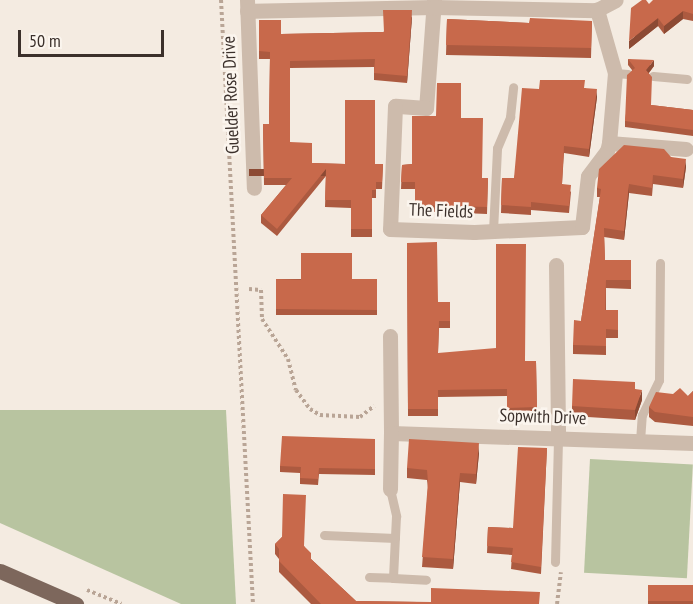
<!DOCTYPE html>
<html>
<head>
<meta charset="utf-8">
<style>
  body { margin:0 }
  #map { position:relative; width:693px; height:604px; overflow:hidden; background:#f4ebe1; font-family:"PT Sans Narrow",sans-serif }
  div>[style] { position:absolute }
  .green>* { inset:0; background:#b8c4a0; transform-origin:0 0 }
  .path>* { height:4px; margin-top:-2px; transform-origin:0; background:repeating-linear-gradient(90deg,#b9a596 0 3px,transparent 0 6px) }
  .lane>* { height:9px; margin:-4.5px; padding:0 4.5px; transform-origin:4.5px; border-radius:4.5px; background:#cdbbac }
  .street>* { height:15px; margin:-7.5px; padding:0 7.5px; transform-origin:7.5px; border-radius:7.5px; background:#cdbbac }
  .primary>* { height:15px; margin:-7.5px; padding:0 7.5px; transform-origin:7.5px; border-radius:7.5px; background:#7d675c }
  .wall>* { inset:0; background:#ac5a40; transform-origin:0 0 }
  .shaded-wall>* { inset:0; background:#8c4a34; transform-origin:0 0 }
  .building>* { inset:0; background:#c8694b; transform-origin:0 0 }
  span { translate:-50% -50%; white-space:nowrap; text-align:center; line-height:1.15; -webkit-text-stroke:5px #fbf5ee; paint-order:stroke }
  .street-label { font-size:18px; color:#3b302b }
  .scale { position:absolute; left:18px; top:30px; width:146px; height:27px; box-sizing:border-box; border:3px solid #3b302b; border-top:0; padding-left:8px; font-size:18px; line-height:21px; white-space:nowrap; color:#3b302b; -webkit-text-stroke:4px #fbf5ee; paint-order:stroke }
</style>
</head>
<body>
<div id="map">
  <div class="green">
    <div style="clip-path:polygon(0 410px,226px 410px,236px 604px,181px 604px,0 523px)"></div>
    <div style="left:590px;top:459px;width:103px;height:114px;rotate:3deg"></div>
  </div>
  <div class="path">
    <div style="left:221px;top:0;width:605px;rotate:86.97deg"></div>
    <div style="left:249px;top:289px;width:12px;rotate:5deg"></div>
    <div style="left:261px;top:290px;width:29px;rotate:88deg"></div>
    <div style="left:262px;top:319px;width:48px;rotate:57deg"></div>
    <div style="left:288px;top:359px;width:32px;rotate:76deg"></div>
    <div style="left:296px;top:390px;width:24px;rotate:54deg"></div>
    <div style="left:310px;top:409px;width:12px;rotate:31deg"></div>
    <div style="left:320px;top:415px;width:40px;rotate:2.9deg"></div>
    <div style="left:360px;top:417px;width:18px;rotate:-38deg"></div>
    <div style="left:87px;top:590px;width:37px;rotate:22deg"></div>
    <div style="left:557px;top:604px;width:32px;rotate:-83deg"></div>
  </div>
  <div class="lane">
    <div style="left:615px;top:73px;width:13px;rotate:4deg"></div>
    <div style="left:653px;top:76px;width:34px;rotate:5deg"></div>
    <div style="left:493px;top:231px;width:83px;rotate:-87.2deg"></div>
    <div style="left:497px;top:148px;width:34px;rotate:-67deg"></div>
    <div style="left:510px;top:117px;width:30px;rotate:-84deg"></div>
    <div style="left:640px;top:441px;width:26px;rotate:-86deg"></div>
    <div style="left:642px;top:415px;width:39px;rotate:-64deg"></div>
    <div style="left:659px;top:380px;width:117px;rotate:-89.5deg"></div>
    <div style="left:390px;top:489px;width:28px;rotate:77deg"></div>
    <div style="left:396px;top:516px;width:62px;rotate:92.8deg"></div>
    <div style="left:393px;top:578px;width:33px;rotate:3deg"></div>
    <div style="left:324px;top:535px;width:71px;rotate:2.4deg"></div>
    <div style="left:555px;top:562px;width:126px;rotate:-88.6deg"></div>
    <div style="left:369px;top:577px;width:24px;rotate:2deg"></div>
  </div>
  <div class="street">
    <div style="left:247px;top:0;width:188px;rotate:87.9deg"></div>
    <div style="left:434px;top:0;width:108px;rotate:94.2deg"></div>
    <div style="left:426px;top:108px;width:31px;rotate:-176deg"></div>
    <div style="left:395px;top:106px;width:123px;rotate:92.3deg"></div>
    <div style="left:390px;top:229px;width:84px;rotate:2deg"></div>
    <div style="left:474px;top:232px;width:108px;rotate:-2.7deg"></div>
    <div style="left:582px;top:227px;width:51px;rotate:-83.3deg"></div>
    <div style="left:588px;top:176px;width:31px;rotate:-53deg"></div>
    <div style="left:607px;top:151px;width:8px;rotate:-76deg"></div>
    <div style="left:609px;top:143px;width:70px;rotate:-85.1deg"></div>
    <div style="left:615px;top:73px;width:66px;rotate:-105.9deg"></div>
    <div style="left:247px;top:11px;width:187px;rotate:-1.2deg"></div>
    <div style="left:434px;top:7px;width:163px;rotate:1.1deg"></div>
    <div style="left:597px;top:10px;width:21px;rotate:-28deg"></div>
    <div style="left:609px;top:143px;width:77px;rotate:4.5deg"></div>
    <div style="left:556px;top:265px;width:171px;rotate:89.3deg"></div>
    <div style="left:390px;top:336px;width:97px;rotate:89.4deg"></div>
    <div style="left:391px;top:433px;width:302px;rotate:1.9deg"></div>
    <div style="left:390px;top:489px;width:56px;rotate:-89deg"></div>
  </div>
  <div class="primary">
    <div style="left:0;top:571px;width:83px;rotate:23.5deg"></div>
  </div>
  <div class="wall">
    <div style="clip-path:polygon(693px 0,693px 21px,683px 19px,664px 34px,658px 26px,629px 49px,649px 4px)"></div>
    <div style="clip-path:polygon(412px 17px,407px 83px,374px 80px,374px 67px,290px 68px,290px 142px,312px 163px,345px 164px,383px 164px,382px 189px,376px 189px,376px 198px,372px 198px,372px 237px,351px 237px,351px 208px,325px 207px,326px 176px,277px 236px,261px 223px,261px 215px,286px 185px,264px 185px,263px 124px,269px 124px,270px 59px,259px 59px,259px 20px,281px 34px,383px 32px)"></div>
    <div style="clip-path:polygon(447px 19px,529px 23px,592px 21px,591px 58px,446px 55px)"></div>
    <div style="clip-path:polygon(628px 59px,654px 66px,649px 73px,651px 105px,693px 110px,693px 136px,625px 127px,625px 121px,632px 70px,628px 65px)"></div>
    <div style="clip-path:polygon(585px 88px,597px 97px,589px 157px,564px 153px,562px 184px,571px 192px,569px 213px,531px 210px,531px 215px,501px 213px,502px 178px,514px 178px,539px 89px)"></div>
    <div style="clip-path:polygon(461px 118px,482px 178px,488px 178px,487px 214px,415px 211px,415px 189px,401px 189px,402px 165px,412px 164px)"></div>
    <div style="clip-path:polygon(671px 157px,686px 167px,683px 188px,653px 184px,652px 196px,629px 193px,624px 240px,604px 237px,605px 260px,631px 260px,631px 289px,606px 288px,606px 310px,618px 310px,618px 338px,606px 338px,606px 355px,573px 354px,573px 345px,581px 321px,600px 197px,597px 197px,597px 188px)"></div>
    <div style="clip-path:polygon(407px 243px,438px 302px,450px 302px,450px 328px,439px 328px,438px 353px,525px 361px,536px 361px,537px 415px,507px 415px,507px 396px,438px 397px,438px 416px,408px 416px)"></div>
    <div style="left:276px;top:279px;width:101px;height:36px"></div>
    <div style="clip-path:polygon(635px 389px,642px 400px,635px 420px,572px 416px,572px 406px)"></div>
    <div style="clip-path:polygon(693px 391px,693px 426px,655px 422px,649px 417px,649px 407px,688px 396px)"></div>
    <div style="clip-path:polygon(375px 439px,375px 475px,319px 474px,318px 485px,300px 484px,300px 473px,280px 472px,280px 466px)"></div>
    <div style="clip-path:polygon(547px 448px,541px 574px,511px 569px,512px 555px,487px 553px,488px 527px,513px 528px)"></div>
    <div style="clip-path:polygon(479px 453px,476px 484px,460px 482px,453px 569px,422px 567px,428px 488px,427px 480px,407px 478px,407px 468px)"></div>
    <div style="clip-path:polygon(282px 537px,304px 546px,311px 559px,356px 601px,540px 604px,311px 604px,279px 572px,279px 559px,275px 554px,275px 544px)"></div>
    <div style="left:693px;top:585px;width:19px;height:45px;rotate:90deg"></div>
  </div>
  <div class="shaded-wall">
    <div style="clip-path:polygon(412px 10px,412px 17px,407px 83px,407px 76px)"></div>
    <div style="clip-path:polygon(683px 11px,683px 19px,664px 34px,664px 26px)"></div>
    <div style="clip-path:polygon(658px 18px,658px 26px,629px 49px,629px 41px)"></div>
    <div style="clip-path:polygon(654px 60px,654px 66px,646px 76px,646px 70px)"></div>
    <div style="clip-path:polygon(597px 89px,597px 97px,589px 157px,589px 149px)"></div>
    <div style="clip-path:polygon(686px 159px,686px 167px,683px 188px,683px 179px)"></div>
    <div style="left:326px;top:169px;width:7px;height:77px;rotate:90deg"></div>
    <div style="clip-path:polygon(629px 184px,629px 193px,624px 240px,624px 231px)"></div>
    <div style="clip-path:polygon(642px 390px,642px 400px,635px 420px,635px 410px)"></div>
    <div style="clip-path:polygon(479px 443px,479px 453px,476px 484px,476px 474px)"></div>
    <div style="clip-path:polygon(460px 473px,460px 482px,453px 569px,453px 559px)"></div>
  </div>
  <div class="building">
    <div style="clip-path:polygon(642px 0,646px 0,649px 4px,653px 0,693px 0,693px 14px,683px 11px,664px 26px,658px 18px,629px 41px,631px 8px)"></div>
    <div style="clip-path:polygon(383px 10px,412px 10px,407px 76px,374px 73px,375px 59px,290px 61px,290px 142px,312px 143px,312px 163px,345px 164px,345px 100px,375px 100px,375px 164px,383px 164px,382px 182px,376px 182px,376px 190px,372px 190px,372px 229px,351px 229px,351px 200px,325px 200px,326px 169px,277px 229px,261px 215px,292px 178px,264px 178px,263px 124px,269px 124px,270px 52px,259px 51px,259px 20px,281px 20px,281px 34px,384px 32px)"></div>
    <div style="clip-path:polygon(530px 18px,592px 21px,591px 48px,446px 45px,447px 19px,529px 23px)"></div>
    <div style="clip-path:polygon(628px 59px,654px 60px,646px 70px,652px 77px,651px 105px,693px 110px,693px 130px,625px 121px,627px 75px,635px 68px)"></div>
    <div style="clip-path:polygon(540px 80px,585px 80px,584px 88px,597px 89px,589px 149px,564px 146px,562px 184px,571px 185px,569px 206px,531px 202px,531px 207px,501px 205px,502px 178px,514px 178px,522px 88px,539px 89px)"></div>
    <div style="clip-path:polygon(437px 83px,461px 83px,461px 118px,483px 118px,482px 178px,488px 178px,487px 207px,415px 205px,415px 182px,401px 182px,402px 165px,412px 164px,412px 116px,436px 116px)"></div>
    <div style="clip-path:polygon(624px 145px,664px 149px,671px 157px,686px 159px,683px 179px,653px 175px,652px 188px,629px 184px,624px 231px,604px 228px,605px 260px,631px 260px,631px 280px,606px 280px,605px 310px,618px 310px,618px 330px,606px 329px,606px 346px,573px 345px,574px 320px,581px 321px,601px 189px,597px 188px,599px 169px)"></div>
    <div style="clip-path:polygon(437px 242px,438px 302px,450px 302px,450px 321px,439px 321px,438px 353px,496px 348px,496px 244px,526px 244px,525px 361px,536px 361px,537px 407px,507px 408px,507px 389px,438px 390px,438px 409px,408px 409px,407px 243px)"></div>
    <div style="clip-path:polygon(301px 253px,352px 253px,352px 279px,377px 279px,377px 310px,276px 309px,276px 279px,301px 280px)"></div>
    <div style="clip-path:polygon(573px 379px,635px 382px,635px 389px,642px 390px,635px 410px,572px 406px)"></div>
    <div style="clip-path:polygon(680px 388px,688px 396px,693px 391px,693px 417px,655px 412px,649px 407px,656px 392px,673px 394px)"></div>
    <div style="clip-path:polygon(282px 436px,375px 439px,375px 469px,319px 468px,318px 479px,300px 478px,301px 467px,280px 466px)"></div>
    <div style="clip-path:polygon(409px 439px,479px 443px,476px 474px,460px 473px,453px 559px,422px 557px,428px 482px,427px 470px,407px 468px)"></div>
    <div style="clip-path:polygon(518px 447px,547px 448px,541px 567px,511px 562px,513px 548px,487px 546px,488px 527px,513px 528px)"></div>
    <div style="clip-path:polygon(283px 494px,306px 495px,304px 546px,311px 553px,311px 559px,356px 601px,431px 602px,431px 588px,540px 592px,539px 604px,321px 604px,279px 561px,279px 549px,275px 544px,282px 537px)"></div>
    <div style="left:693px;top:585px;width:16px;height:45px;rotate:90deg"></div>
  </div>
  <div class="street-label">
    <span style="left:231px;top:95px;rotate:-92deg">Guelder Rose Drive</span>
    <span style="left:441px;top:211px;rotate:2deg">The Fields</span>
    <span style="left:543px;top:417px;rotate:2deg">Sopwith Drive</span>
  </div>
  <div class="scale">50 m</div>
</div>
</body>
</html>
